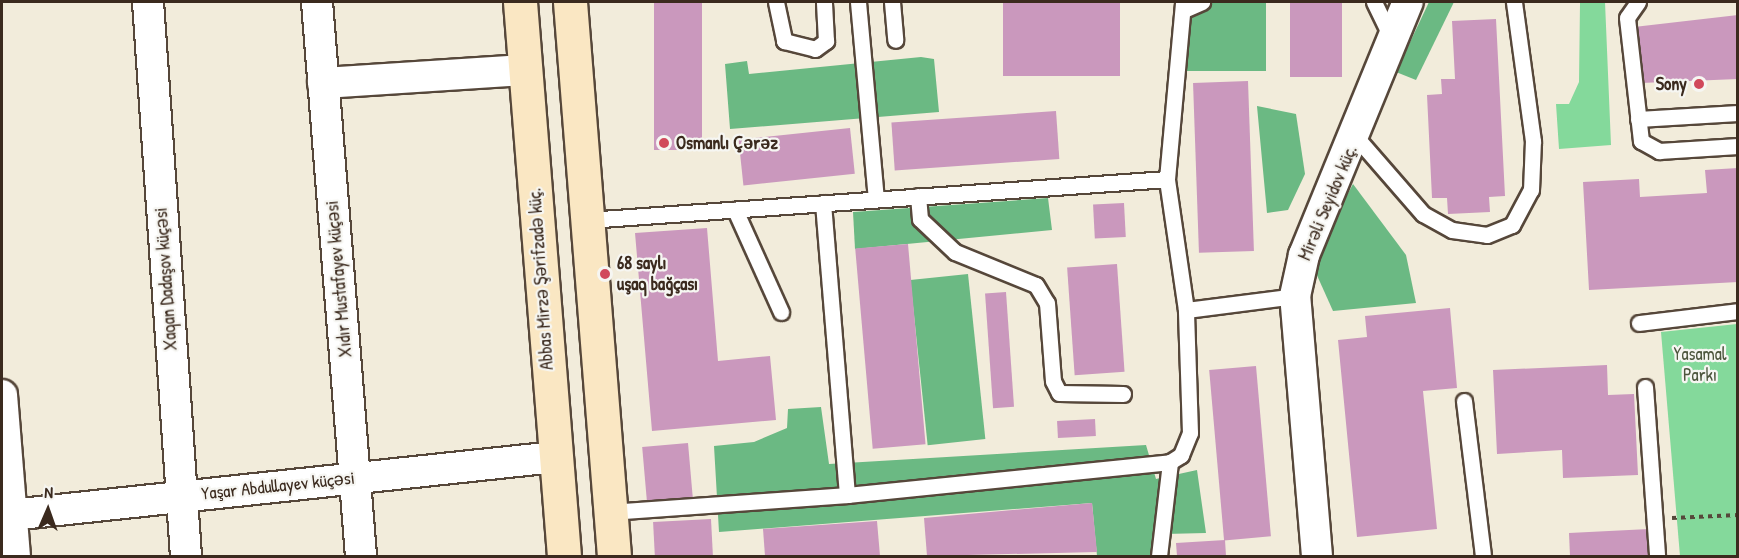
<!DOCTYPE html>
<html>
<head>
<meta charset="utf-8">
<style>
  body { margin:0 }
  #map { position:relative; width:1739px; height:558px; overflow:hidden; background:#f2ecdb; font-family:"Patrick Hand",sans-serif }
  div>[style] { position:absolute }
  .green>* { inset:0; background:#84d99b }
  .forest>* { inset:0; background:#6bb983; transform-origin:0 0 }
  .building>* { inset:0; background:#ca98bd; transform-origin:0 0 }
  .path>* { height:4px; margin-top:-2px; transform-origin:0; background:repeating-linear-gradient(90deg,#56473a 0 4.5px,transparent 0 9px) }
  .roads { filter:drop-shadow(2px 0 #56473a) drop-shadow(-2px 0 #56473a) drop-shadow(0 2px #56473a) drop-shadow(0 -2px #56473a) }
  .service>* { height:15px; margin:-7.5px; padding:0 7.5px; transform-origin:7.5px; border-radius:7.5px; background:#fff }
  .minor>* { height:30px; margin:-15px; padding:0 15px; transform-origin:15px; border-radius:15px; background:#fff }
  .secondary>* { height:33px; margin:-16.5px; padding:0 16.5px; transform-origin:16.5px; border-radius:16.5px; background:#fae7c3 }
  .dots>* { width:16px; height:16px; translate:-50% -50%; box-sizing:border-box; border:3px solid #f6f6f2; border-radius:50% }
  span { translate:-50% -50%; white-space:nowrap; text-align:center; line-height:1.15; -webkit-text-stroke:4.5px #f6f6f2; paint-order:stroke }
  .poi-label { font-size:18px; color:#3b2a1e; font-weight:700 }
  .right { translate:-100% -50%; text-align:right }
  .left { translate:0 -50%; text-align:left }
  .street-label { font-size:18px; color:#3b2a1e }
  .park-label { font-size:18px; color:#4d563d }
  .frame { position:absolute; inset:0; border:3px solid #3b2a1e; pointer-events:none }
  .north { position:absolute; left:18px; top:480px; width:60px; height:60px; -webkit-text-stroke:4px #f6f6f2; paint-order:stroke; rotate:2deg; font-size:16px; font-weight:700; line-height:24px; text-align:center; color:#3b2a1e }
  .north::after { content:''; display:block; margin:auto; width:21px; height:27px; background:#3b2a1e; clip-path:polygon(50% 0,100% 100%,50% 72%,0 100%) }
</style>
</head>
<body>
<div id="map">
  <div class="green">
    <div style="clip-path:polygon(1605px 2px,1611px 145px,1559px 149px,1556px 104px,1569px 104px,1579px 82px,1580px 3px)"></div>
    <div style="clip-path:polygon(1737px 324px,1737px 556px,1680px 556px,1661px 332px)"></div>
  </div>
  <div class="forest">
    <div style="left:1183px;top:2px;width:83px;height:69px"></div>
    <div style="clip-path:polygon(1429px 2px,1454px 2px,1416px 80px,1396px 72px)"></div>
    <div style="clip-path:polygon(921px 57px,934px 59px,939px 112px,730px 129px,725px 64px,747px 61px,749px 74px)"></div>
    <div style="clip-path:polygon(1257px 106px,1296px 114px,1305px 174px,1288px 210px,1267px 213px)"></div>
    <div style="clip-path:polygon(1353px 184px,1406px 255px,1416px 303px,1333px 311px,1311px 262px)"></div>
    <div style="clip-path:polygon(1048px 198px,1052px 230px,855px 249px,853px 212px)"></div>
    <div style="left:968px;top:274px;width:166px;height:58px;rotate:84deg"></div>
    <div style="clip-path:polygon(821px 407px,829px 464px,1146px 445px,1156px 479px,1197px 470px,1206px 533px,1165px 534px,1166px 556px,1097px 556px,1092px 503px,719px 532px,714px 446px,754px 442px,787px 428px,788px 409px)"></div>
  </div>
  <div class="building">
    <div style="left:654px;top:2px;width:48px;height:148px"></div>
    <div style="left:1003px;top:2px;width:117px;height:74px"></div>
    <div style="left:1290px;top:2px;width:52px;height:75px"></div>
    <div style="clip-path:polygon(1738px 15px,1738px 79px,1641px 83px,1634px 27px)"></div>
    <div style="clip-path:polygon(1496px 19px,1505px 196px,1489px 197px,1490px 212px,1448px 214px,1447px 198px,1432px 198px,1427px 95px,1442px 94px,1441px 79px,1455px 79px,1452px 21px)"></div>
    <div style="left:1248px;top:81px;width:170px;height:55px;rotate:88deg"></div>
    <div style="left:1056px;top:111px;width:48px;height:165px;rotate:86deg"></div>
    <div style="left:850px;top:128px;width:46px;height:112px;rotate:84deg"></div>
    <div style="clip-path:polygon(1738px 168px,1738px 282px,1589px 290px,1583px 182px,1639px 179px,1640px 197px,1707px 193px,1705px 170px)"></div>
    <div style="left:1124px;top:203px;width:34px;height:31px;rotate:87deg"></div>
    <div style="clip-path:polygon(707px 228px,718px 361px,770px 356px,776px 420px,652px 431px,635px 233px)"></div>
    <div style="left:908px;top:244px;width:201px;height:53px;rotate:85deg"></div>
    <div style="left:1117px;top:264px;width:108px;height:50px;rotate:86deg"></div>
    <div style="left:1006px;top:292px;width:115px;height:21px;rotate:86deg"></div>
    <div style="clip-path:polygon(1450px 308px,1457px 388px,1423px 391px,1437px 529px,1357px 537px,1338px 340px,1367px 337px,1365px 316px)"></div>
    <div style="clip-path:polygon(1607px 365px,1608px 395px,1634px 394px,1638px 475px,1563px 478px,1562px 450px,1497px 454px,1493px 370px)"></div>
    <div style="left:1256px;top:366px;width:171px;height:47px;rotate:85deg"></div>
    <div style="left:1095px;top:419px;width:17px;height:38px;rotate:87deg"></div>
    <div style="left:688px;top:443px;width:55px;height:46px;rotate:85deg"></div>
    <div style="clip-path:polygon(1092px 503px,1097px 552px,927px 556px,924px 518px)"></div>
    <div style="left:711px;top:519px;width:37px;height:58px;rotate:87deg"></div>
    <div style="clip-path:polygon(877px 521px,880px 556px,765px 556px,763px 529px)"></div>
    <div style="clip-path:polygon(1649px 529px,1651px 556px,1570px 556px,1569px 533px)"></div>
    <div style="clip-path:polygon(1225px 540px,1226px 556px,1177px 556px,1176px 543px)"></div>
  </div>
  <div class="path">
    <div style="left:1672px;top:518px;width:66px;rotate:-2.6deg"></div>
  </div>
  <div class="roads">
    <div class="service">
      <div style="left:776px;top:2px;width:40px;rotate:78deg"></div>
      <div style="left:784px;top:41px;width:32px;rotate:14deg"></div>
      <div style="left:815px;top:49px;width:14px;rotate:-36deg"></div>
      <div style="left:826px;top:41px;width:39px;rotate:-93deg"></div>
      <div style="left:858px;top:2px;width:198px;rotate:84.8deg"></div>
      <div style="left:892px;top:2px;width:38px;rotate:85deg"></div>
      <div style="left:1374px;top:2px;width:41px;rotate:64.1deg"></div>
      <div style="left:1638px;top:2px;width:19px;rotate:125deg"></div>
      <div style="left:1627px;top:18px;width:124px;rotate:83.5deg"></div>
      <div style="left:1641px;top:141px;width:21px;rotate:29deg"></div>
      <div style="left:1659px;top:151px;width:79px;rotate:-3.6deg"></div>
      <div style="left:1184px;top:10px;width:20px;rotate:-24deg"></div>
      <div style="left:1638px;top:119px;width:100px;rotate:-3.4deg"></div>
      <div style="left:1356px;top:137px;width:102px;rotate:49deg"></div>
      <div style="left:1423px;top:214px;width:33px;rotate:29deg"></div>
      <div style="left:1452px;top:230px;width:35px;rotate:8deg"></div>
      <div style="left:1487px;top:235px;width:27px;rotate:-22deg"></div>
      <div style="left:1512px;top:225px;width:40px;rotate:-62deg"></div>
      <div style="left:1531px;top:190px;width:49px;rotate:-87.7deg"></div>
      <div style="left:1533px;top:141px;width:140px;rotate:-97.8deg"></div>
      <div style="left:918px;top:196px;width:23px;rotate:85deg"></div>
      <div style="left:920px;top:219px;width:48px;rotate:43.3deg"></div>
      <div style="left:955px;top:252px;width:87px;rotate:22.2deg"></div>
      <div style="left:1036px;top:285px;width:21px;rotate:59deg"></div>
      <div style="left:1047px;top:303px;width:78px;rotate:85.6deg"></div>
      <div style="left:1053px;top:381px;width:13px;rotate:63deg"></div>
      <div style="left:1059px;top:393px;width:64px;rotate:0.9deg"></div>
      <div style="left:823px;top:203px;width:293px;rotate:85.3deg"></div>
      <div style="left:735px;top:210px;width:112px;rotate:65.7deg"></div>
      <div style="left:587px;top:220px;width:581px;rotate:-4.04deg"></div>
      <div style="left:1186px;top:310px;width:110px;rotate:-7.3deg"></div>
      <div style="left:1639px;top:323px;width:100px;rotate:-6.9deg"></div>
      <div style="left:1645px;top:387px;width:169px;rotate:85.9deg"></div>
      <div style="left:1464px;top:401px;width:156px;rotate:83deg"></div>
      <div style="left:610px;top:512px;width:238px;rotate:-4.1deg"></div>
      <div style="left:847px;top:495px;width:325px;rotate:-5.8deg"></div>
      <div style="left:1170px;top:462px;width:13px;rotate:-32deg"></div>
      <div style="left:1181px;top:455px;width:24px;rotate:-68deg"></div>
      <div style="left:1190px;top:433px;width:123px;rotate:-91.9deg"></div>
      <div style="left:1186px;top:310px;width:132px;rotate:-98.3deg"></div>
      <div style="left:1167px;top:179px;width:178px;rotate:-84.8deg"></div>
      <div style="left:1159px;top:556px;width:95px;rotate:-83.3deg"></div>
    </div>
    <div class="minor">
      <div style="left:148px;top:2px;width:555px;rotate:86.08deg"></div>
      <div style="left:317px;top:2px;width:556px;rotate:85.46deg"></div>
      <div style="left:323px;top:83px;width:202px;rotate:-3.7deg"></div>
      <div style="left:2px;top:395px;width:162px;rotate:85.4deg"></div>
      <div style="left:2px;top:516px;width:556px;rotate:-6.09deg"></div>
      <div style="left:1317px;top:556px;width:261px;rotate:-94.8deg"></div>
      <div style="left:1295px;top:296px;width:42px;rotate:-77.6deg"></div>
      <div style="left:1304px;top:255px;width:274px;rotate:-67.7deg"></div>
    </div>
    <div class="secondary">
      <div style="left:520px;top:2px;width:556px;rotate:85.46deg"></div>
      <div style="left:570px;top:2px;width:556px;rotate:85.46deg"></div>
    </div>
  </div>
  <div class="dots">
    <div style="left:1699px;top:84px;background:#d1495b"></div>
    <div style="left:664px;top:143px;background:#d1495b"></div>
    <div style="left:605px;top:274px;background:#d1495b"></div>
  </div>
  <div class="poi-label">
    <span class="right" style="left:1687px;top:84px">Sony</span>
    <span class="left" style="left:676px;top:143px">Osmanlı Çərəz</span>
    <span class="left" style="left:617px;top:274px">68 saylı<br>uşaq bağçası</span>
  </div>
  <div class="street-label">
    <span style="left:1328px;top:203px;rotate:-67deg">Mirəli Seyidov küç.</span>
    <span style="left:166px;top:279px;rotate:-94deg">Xaqan Dadaşov küçəsi</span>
    <span style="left:339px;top:279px;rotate:-95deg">Xıdır Mustafayev küçəsi</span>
    <span style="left:541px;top:279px;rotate:-94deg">Abbas Mirzə Şərifzadə küç.</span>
    <span style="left:278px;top:486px;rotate:-6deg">Yaşar Abdullayev küçəsi</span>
  </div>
  <div class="park-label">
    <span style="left:1700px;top:365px">Yasamal<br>Parkı</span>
  </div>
  <div class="frame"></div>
  <div class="north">N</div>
</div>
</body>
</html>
